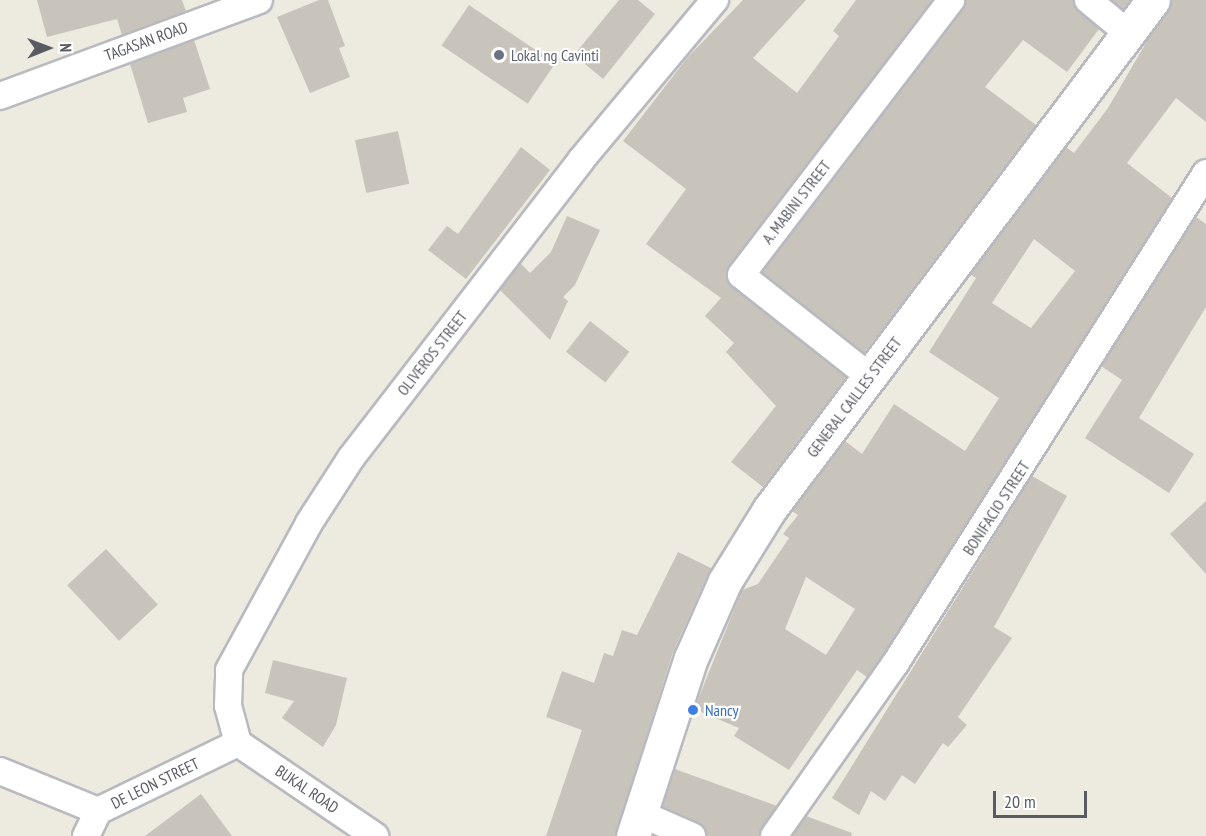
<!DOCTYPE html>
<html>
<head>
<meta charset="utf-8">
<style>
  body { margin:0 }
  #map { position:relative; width:1206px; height:836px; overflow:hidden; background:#edeadf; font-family:"PT Sans Narrow",sans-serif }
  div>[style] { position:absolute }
  .building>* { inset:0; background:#c8c4bc; transform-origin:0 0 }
  .roads { filter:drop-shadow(2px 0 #b8bac0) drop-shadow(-2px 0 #b8bac0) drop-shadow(0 2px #b8bac0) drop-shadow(0 -2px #b8bac0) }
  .street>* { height:26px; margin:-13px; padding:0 13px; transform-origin:13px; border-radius:13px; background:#fff }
  .secondary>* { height:33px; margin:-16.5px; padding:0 16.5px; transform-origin:16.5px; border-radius:16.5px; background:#fff }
  .dots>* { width:16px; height:16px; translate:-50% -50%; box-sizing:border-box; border:3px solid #fff; border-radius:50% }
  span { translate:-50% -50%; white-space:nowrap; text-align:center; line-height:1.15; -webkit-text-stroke:4.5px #fff; paint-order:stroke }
  .street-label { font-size:16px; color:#585c62 }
  .worship-label { font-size:16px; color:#5b616d }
  .left { translate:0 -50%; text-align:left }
  .shop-label { font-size:16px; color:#366cbe }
  .north { position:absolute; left:18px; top:18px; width:60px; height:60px; -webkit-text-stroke:4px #fff; paint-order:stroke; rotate:89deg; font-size:16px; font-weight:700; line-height:24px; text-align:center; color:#585c62 }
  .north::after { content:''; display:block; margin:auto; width:21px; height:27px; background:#585c62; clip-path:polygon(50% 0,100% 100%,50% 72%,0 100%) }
  .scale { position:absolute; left:993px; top:791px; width:94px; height:27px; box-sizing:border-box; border:3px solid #585c62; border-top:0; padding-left:8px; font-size:18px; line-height:21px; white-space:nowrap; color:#585c62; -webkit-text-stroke:4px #fff; paint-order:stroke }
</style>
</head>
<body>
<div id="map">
  <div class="building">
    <div style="clip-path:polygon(37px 0,182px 0,186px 11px,122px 35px,117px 19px,47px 37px)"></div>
    <div style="clip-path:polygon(319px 0,328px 0,345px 46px,339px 48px,350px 77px,310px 93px,277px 17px)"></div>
    <div style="clip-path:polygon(619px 0,638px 0,655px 14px,603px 79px,574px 55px)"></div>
    <div style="clip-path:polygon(743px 0,806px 0,753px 58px,797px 93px,839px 36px,833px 31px,856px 0,932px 0,726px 272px,732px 287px,846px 377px,763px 487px,731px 462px,776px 406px,726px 352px,734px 343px,705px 316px,721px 298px,646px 244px,686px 189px,623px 141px,687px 58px)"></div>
    <div style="clip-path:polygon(966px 0,1073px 0,1099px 29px,1067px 72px,1023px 40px,985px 87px,1036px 125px,864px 353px,762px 272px)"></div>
    <div style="clip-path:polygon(1112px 0,1130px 0,1123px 9px)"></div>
    <div style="clip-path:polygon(evenodd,1171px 0,1206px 0,1206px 122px,1176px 98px,1127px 163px,1172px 198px,883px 656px,867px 677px,857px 670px,789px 770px,734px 736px,739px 728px,694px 709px,742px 590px,758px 584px,789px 538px,783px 534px,798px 515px,792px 511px,845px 441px,862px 454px,894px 404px,965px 451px,999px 398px,929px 352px,976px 278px,970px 274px,1066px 147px,1074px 153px,1108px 108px,1171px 0,1034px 239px,1075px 271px,1031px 328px,992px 303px,1034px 239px,1171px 0,806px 577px,855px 609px,826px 655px,785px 629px,806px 577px)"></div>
    <div style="left:469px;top:5px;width:104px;height:49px;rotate:34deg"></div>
    <div style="clip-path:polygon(194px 40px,210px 89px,183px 98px,187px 112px,148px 123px,130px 64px)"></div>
    <div style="left:398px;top:131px;width:54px;height:44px;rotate:78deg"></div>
    <div style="clip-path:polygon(521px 147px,550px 170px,466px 279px,428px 250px,447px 226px,458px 234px)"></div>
    <div style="clip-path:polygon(567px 216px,600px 230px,575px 285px,563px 297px,568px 301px,550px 340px,500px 290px,520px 263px,530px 273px,551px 252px)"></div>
    <div style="clip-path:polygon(1196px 217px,1206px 224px,1206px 307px,1139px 418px,1194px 454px,1169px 493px,1085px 438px,1122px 380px,1101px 366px)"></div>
    <div style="left:590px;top:321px;width:50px;height:39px;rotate:38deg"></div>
    <div style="clip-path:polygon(1032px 476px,1067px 496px,994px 627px,1012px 638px,958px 717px,967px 725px,948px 747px,943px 743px,915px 784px,902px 775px,885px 801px,871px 791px,859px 815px,832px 798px)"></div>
    <div style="clip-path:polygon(1206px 501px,1206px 574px,1170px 534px)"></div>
    <div style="left:106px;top:549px;width:76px;height:53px;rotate:47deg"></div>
    <div style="clip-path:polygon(678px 552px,711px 568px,673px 652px,615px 836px,546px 836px,582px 730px,546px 717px,562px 671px,594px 683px,604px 653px,613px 656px,622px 630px,637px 635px)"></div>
    <div style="clip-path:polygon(273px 660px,347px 678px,336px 725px,323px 747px,282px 718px,294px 701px,265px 693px)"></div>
    <div style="clip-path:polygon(675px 769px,777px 806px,759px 836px,707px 836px,698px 823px,662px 807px)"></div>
    <div style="clip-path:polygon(201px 794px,232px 836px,145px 836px)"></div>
    <div style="clip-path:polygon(806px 816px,852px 833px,851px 836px,792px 836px)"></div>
  </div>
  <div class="roads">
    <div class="street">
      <div style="left:1088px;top:0;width:52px;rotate:39.5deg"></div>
      <div style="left:0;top:96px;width:276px;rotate:-20.3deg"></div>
      <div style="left:869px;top:376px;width:163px;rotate:-141.7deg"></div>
      <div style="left:741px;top:275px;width:346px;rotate:-52.6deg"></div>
      <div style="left:238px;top:743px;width:38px;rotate:-105deg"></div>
      <div style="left:228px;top:706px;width:36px;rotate:-88deg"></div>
      <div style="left:229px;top:670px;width:167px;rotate:-61.4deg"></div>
      <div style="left:309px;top:523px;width:77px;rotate:-57.1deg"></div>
      <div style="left:351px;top:458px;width:376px;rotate:-52.3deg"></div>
      <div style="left:581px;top:160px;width:209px;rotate:-50.1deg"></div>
      <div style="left:238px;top:743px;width:166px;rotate:34.2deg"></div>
      <div style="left:0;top:771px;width:106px;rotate:22.2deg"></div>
      <div style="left:639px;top:813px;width:58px;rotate:23.5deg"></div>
      <div style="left:86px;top:836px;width:28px;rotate:-64deg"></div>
      <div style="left:98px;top:811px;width:156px;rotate:-25.9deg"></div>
      <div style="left:774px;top:836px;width:210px;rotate:-54.9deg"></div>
      <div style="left:895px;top:664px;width:581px;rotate:-57.65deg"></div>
    </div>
    <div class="secondary">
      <div style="left:633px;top:836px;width:187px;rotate:-72deg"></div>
      <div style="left:691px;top:658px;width:84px;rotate:-66.2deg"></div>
      <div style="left:725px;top:581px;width:84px;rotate:-58.2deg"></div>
      <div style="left:769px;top:510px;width:638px;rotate:-53.02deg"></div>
    </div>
  </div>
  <div class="dots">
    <div style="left:499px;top:55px;background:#6b7280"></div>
    <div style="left:693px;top:710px;background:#3f7fe0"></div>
  </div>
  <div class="street-label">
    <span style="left:146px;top:41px;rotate:-20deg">TAGASAN ROAD</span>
    <span style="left:796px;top:202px;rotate:-52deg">A. MABINI STREET</span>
    <span style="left:432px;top:353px;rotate:-52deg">OLIVEROS STREET</span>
    <span style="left:854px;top:397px;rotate:-53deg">GENERAL CAILLES STREET</span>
    <span style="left:996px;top:508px;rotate:-57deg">BONIFACIO STREET</span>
    <span style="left:155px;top:783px;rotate:-26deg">DE LEON STREET</span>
    <span style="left:307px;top:789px;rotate:34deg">BUKAL ROAD</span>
  </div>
  <div class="worship-label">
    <span class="left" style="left:511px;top:55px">Lokal ng Cavinti</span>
  </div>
  <div class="shop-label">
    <span class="left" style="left:705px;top:710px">Nancy</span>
  </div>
  <div class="north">N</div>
  <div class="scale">20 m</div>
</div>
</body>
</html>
